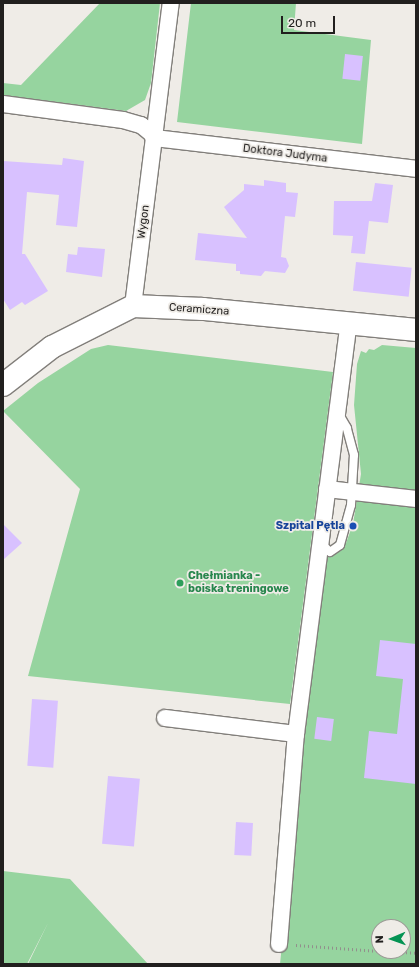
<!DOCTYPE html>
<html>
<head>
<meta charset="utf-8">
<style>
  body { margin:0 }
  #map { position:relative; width:419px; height:967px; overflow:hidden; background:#efece7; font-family:Rubik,sans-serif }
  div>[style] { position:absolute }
  .green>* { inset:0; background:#96d49f }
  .building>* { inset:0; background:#d8c1ff; transform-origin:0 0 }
  .path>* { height:2.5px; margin-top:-1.25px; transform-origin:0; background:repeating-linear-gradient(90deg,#928f8c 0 1px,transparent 0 4px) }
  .roads { filter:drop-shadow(1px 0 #827f7b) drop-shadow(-1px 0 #827f7b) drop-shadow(0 1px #827f7b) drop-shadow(0 -1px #827f7b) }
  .lane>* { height:8px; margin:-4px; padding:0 4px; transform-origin:4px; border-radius:4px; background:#fff }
  .street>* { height:16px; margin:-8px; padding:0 8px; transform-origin:8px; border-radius:8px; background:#fff }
  .secondary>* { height:22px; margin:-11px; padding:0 11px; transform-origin:11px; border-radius:11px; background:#fff }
  .dots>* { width:11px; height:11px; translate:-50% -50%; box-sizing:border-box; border:2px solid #efece7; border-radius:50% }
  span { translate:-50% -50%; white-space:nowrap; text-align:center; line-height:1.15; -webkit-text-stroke:3.5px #efece7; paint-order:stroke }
  .street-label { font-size:11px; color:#211f1e }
  .transit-label { font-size:11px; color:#164399; font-weight:700 }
  .right { translate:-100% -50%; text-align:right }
  .leisure-label { font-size:11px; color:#27864d; font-weight:700 }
  .left { translate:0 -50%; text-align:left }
  .frame { position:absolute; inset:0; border:4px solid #211f1e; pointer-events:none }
  .north { position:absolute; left:371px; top:919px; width:40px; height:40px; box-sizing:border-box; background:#efece7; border:1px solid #9d9a97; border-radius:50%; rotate:268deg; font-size:11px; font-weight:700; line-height:16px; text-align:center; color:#211f1e }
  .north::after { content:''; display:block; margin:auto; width:14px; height:18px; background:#049353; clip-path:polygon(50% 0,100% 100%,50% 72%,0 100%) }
  .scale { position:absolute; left:281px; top:16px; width:54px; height:18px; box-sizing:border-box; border:2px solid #211f1e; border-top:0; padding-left:5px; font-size:12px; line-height:14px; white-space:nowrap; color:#211f1e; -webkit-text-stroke:3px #efece7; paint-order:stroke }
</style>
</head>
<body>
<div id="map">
  <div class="green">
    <div style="clip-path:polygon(100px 3px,160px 3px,151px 83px,145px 100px,126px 111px,3px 95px,3px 83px,21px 85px)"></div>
    <div style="clip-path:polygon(191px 3px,296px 3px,294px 30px,371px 40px,362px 144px,177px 122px)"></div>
    <div style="clip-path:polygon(108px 345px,333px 372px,290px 704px,28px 676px,80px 489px,3px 411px,38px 383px,91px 349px)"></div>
    <div style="clip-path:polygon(evenodd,382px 345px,416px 348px,416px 964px,280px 964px,322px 555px,333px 556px,346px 543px,353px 524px,361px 474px,354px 405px,357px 364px,361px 351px,366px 353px,369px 349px,374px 350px,382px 345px,379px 927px,403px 927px,403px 951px,379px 951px,379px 927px)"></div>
    <div style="clip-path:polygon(3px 871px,70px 879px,148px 964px,28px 964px,48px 923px,27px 964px,3px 964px)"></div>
  </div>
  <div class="building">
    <div style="left:345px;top:54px;width:18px;height:25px;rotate:6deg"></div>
    <div style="clip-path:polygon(63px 158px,84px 161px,77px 227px,56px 225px,59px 195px,27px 192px,22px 254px,25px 254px,48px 291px,25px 305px,22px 302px,10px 310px,3px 299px,3px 161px,62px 165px)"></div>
    <div style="clip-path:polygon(264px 180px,286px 183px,286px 192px,298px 193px,295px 217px,285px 216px,281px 257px,286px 258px,289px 266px,285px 273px,265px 271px,261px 276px,240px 274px,240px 271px,236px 271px,236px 264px,195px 260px,198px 233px,247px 238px,224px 207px,244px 190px,244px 184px,264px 186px)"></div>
    <div style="clip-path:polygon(375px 183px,393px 185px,388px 223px,369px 221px,365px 254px,351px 253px,353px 236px,333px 235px,334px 201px,372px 201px)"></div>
    <div style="clip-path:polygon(78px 247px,105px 249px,102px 277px,66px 272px,68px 254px,77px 255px)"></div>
    <div style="left:356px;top:262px;width:56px;height:29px;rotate:6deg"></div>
    <div style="clip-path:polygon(3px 524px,22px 543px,3px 560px)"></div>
    <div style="clip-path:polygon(380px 640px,416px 644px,416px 784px,364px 778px,369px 731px,397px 734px,403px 679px,376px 676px)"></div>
    <div style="left:32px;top:699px;width:26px;height:67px;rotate:4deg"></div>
    <div style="left:317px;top:717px;width:17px;height:22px;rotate:7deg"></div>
    <div style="left:108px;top:776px;width:32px;height:68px;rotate:5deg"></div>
    <div style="left:236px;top:822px;width:17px;height:33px;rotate:3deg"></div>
  </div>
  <div class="path">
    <div style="left:296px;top:945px;width:83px;rotate:4.1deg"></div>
    <div style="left:382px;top:951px;width:34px;rotate:3deg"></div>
  </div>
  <div class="roads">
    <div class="lane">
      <div style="left:322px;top:544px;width:11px;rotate:45deg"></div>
      <div style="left:330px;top:552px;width:12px;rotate:-35deg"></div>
      <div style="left:340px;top:545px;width:41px;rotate:-74.6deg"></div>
      <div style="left:351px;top:505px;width:50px;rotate:-86.6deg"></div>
      <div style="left:354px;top:455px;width:28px;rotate:-105deg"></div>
      <div style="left:347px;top:428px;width:16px;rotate:-120deg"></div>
    </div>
    <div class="street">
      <div style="left:3px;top:104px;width:121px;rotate:7.6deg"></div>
      <div style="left:123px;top:120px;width:19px;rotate:16deg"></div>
      <div style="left:141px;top:125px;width:13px;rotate:39deg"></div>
      <div style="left:151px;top:133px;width:6px;rotate:59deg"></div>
      <div style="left:154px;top:138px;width:264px;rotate:6.7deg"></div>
      <div style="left:133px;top:306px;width:305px;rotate:-82.9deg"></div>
      <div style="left:327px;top:489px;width:90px;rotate:6.4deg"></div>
      <div style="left:165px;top:718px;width:132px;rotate:7deg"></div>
      <div style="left:279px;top:944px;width:211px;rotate:-85.4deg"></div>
      <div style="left:296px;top:734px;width:414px;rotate:-82.7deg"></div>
    </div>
    <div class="secondary">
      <div style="left:3px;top:385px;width:62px;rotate:-37.8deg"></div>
      <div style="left:52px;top:347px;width:91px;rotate:-26.8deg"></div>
      <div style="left:133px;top:306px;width:70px;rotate:2.5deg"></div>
      <div style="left:203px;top:309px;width:214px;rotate:5.6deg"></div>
    </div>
  </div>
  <div class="dots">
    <div style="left:353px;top:526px;background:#1a4fb4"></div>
    <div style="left:180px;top:583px;background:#2e9e5b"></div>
  </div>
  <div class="street-label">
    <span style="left:285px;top:154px;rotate:7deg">Doktora Judyma</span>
    <span style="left:144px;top:222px;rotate:-83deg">Wygon</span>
    <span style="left:199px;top:310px;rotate:4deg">Ceramiczna</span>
  </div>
  <div class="transit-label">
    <span class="right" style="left:345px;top:526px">Szpital Pętla</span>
  </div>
  <div class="leisure-label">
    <span class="left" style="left:188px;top:583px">Chełmianka -<br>boiska treningowe</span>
  </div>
  <div class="frame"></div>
  <div class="north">N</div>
  <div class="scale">20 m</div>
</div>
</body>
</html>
